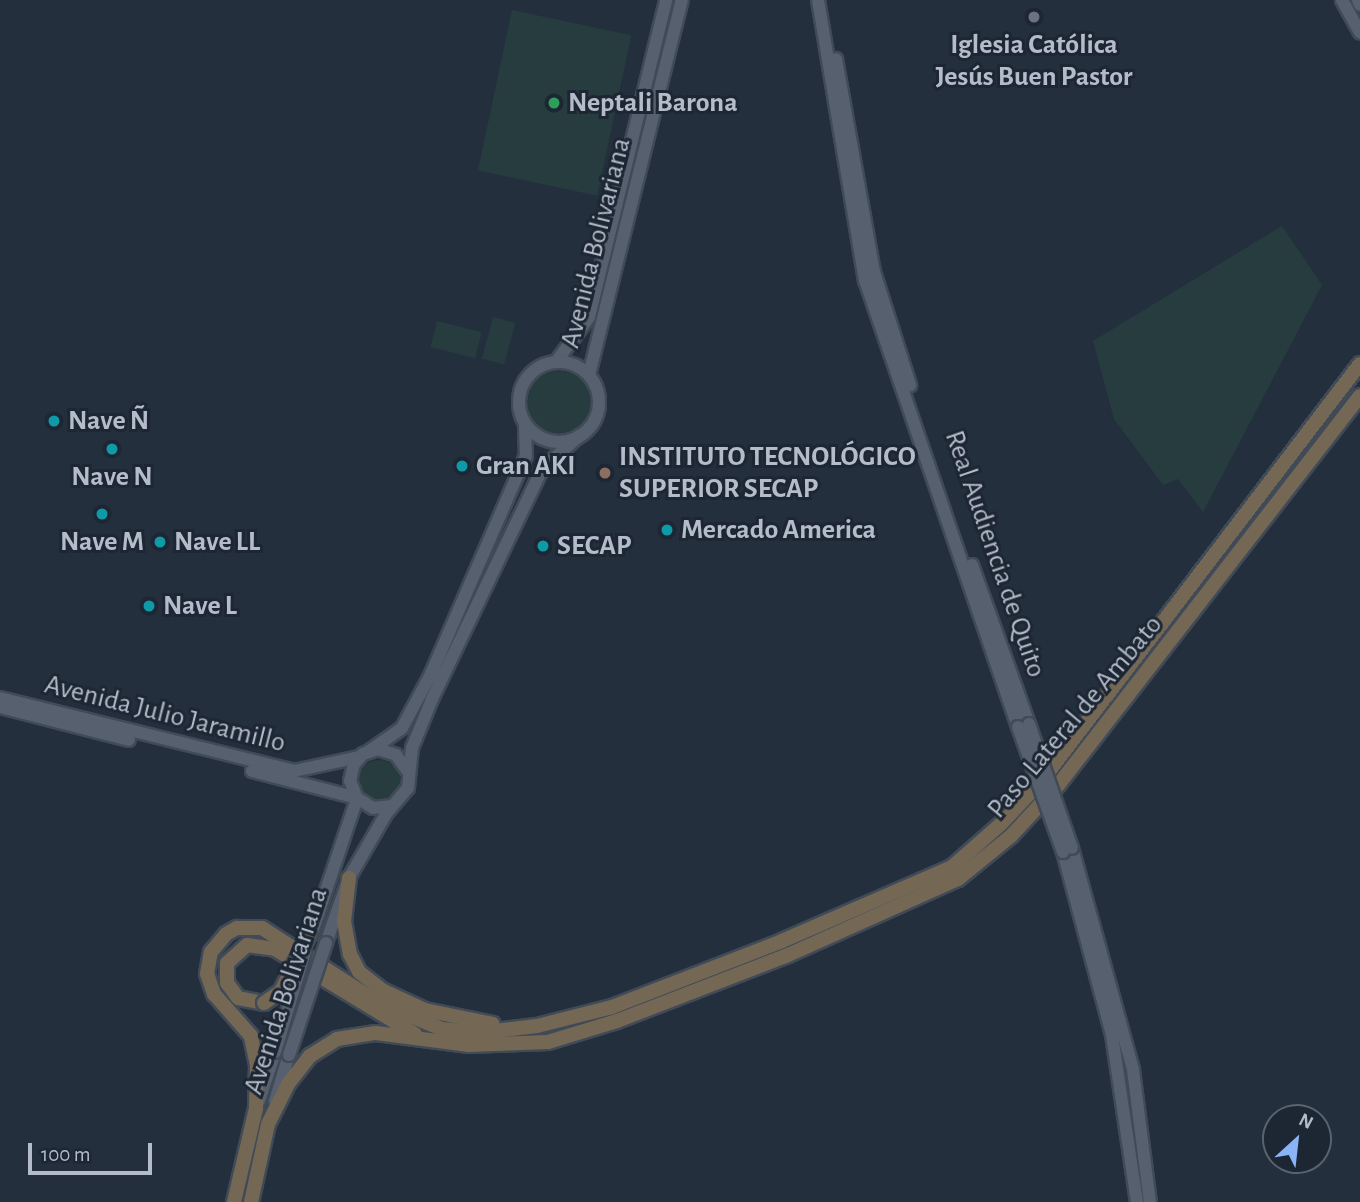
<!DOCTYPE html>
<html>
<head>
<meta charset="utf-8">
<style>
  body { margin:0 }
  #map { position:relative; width:1360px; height:1202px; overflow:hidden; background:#242f3e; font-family:"Alegreya Sans",sans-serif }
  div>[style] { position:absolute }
  .green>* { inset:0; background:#263c3f; transform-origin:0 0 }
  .round { border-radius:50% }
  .roads { filter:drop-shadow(2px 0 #414a57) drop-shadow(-2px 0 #414a57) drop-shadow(0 2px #414a57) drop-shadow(0 -2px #414a57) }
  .major>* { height:12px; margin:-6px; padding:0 6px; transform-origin:6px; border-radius:6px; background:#56606e }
  .major>.ring { margin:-6px; padding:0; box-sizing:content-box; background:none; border:12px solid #56606e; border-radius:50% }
  .highway>* { height:14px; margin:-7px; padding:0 7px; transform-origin:7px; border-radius:7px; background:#746855 }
  .bridges { filter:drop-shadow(2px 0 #414a57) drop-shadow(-2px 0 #414a57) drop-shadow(0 2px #414a57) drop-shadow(0 -2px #414a57) }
  .major-bridge>* { height:12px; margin:-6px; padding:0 6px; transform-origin:6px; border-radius:6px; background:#56606e }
  .highway-bridge>* { height:14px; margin:-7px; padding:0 7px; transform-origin:7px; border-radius:7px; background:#746855 }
  .dots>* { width:19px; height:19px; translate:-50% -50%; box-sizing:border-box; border:4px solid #1d2633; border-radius:50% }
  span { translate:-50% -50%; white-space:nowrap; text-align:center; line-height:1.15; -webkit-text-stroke:6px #1d2633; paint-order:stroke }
  .poi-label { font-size:28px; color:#b4bcc9; font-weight:700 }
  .left { translate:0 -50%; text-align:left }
  .street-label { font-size:28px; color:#b4bcc9 }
  .north { position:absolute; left:1262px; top:1104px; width:70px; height:70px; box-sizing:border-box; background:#1d2633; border:2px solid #59626f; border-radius:50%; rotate:27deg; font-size:19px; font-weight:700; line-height:28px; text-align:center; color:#b4bcc9 }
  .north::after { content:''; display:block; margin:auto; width:24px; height:32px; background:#8ab4f8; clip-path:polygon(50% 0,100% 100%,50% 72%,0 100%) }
  .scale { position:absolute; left:28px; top:1143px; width:124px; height:32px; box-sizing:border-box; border:4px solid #b4bcc9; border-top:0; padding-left:9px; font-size:21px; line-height:24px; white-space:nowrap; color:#b4bcc9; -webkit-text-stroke:5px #1d2633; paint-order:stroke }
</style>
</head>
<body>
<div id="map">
  <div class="green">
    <div style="left:512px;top:10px;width:122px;height:164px;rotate:12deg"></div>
    <div style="clip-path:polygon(1282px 226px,1322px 285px,1203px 512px,1178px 479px,1163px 485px,1114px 419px,1093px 341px)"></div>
    <div style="left:493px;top:317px;width:23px;height:43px;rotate:15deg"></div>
    <div style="left:437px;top:321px;width:46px;height:27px;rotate:14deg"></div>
    <div class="round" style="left:527px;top:371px;width:64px;height:64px"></div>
    <div class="round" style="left:357px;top:760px;width:44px;height:44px"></div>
  </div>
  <div class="roads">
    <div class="major">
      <div style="left:818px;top:0;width:284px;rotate:80.5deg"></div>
      <div style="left:865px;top:280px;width:472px;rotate:71.1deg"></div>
      <div style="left:1342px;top:0;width:37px;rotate:61deg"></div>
      <div style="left:1358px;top:0;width:5px;rotate:68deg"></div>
      <div style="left:836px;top:59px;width:216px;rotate:79.9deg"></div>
      <div style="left:874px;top:272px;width:119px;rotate:72.3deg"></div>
      <div style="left:556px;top:362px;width:56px;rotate:-53.7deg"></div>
      <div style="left:589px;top:317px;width:326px;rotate:-76.3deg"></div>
      <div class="ring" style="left:519px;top:362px;width:68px;height:68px"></div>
      <div style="left:589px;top:375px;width:386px;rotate:-76.1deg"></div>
      <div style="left:972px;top:565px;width:169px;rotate:70.3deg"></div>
      <div style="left:0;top:698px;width:303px;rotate:13.9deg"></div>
      <div style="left:294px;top:771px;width:66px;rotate:-12.2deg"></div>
      <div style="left:0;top:707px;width:133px;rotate:14.3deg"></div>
      <div style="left:368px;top:752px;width:42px;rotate:-35.2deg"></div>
      <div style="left:402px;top:728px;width:61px;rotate:-61.8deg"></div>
      <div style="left:431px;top:674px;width:238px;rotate:-66.5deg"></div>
      <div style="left:526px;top:456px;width:32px;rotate:-92deg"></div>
      <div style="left:252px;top:771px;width:108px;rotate:14.4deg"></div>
      <div style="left:392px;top:806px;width:19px;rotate:174deg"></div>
      <div style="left:373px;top:808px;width:19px;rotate:-148deg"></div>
      <div style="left:357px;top:798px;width:18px;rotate:-112deg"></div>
      <div style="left:350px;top:781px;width:17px;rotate:-77deg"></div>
      <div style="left:354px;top:764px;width:13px;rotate:-48deg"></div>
      <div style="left:363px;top:754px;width:16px;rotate:-18deg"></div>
      <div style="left:378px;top:749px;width:19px;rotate:18deg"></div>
      <div style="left:396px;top:755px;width:19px;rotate:54deg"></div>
      <div style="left:1072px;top:848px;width:230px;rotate:74.6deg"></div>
      <div style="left:1133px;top:1070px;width:133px;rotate:82.7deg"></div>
      <div style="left:1063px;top:852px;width:189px;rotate:75deg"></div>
      <div style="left:1112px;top:1035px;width:169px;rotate:81.5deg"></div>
      <div style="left:311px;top:935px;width:145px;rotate:-71.4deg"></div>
      <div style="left:326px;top:943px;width:69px;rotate:-70.5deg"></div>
      <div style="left:349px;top:878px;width:74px;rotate:-60deg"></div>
      <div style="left:386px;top:814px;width:34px;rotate:-50deg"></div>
      <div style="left:408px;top:788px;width:40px;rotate:-84.3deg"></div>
      <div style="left:412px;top:748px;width:53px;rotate:-67.8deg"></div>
      <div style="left:432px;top:699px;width:255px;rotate:-64.4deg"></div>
      <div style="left:542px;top:469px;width:50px;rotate:-41.7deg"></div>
      <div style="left:259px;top:1101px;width:52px;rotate:-71.9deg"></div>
      <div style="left:275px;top:1101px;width:48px;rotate:-73.1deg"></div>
    </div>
    <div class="highway">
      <div style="left:349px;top:878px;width:43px;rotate:96.6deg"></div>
      <div style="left:344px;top:921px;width:34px;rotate:80deg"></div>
      <div style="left:350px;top:954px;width:20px;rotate:63deg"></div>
      <div style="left:359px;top:972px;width:29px;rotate:38deg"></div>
      <div style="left:382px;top:990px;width:47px;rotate:24.9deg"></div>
      <div style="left:425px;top:1010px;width:69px;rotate:11.6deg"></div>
      <div style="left:264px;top:1003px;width:26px;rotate:-169deg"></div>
      <div style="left:238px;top:998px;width:19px;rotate:-126deg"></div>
      <div style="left:227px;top:983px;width:20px;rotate:-90deg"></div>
      <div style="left:227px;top:963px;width:27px;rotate:-42deg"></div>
      <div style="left:247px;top:945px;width:28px;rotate:8deg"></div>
      <div style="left:275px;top:949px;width:164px;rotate:31.3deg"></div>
      <div style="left:234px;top:1202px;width:97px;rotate:-76.8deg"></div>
      <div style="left:256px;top:1108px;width:43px;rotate:-88.7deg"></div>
      <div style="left:257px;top:1065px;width:30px;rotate:-102deg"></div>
      <div style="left:251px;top:1036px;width:56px;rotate:-131.4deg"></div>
      <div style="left:214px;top:994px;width:21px;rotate:-109deg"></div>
      <div style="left:207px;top:974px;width:22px;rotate:-80deg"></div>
      <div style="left:211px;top:952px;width:23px;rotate:-50deg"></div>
      <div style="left:226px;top:934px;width:13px;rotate:-29deg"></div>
      <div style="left:237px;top:928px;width:25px"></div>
      <div style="left:262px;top:928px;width:139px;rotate:32.7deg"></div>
      <div style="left:379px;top:1003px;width:68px;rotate:22.4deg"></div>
      <div style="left:442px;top:1029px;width:36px;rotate:6deg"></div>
      <div style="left:478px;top:1033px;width:59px;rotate:-6.8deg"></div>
      <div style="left:537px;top:1026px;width:77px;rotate:-14.2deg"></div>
      <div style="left:612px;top:1007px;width:182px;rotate:-21.2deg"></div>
      <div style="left:782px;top:941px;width:185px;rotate:-23.5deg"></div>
      <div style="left:952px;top:867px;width:65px;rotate:-41.3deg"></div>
      <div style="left:1001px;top:824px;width:62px;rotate:-47deg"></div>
      <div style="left:1043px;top:779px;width:522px;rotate:-52.63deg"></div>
      <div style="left:251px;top:1202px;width:80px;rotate:-77.7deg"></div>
      <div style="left:268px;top:1124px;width:45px;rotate:-63.4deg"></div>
      <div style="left:288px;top:1084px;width:36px;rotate:-52deg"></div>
      <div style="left:310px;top:1056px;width:32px;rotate:-32deg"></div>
      <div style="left:337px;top:1039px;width:39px;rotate:-9deg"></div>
      <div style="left:376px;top:1033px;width:94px;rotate:7.4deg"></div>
      <div style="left:469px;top:1045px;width:79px;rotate:-2.2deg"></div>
      <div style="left:548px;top:1042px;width:72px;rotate:-16.9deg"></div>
      <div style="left:617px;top:1021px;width:183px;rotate:-21.1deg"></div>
      <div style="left:788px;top:955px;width:186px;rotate:-24.1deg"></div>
      <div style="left:958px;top:879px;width:68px;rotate:-39.1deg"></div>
      <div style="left:1011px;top:836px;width:71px;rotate:-47.3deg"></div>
      <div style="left:1059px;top:784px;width:491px;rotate:-52.2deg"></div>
    </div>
  </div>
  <div class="bridges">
    <div class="major-bridge">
      <div style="left:1029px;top:724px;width:131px;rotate:70.9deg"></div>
      <div style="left:1018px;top:727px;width:133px;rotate:70.2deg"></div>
      <div style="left:275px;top:1052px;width:104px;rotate:-73.3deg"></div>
      <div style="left:289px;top:1055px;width:118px;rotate:-71.7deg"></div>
    </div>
    <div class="highway-bridge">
      <div style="left:264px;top:1003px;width:21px;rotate:-35deg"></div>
      <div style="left:281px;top:991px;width:63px;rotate:-63.4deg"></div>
    </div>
  </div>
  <div class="dots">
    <div style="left:1034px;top:17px;background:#6b7280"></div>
    <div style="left:554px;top:103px;background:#2e9e5b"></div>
    <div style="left:54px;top:421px;background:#0f9aa8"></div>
    <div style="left:112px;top:449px;background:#0f9aa8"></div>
    <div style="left:462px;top:466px;background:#0f9aa8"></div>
    <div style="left:605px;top:473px;background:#8d6e63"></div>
    <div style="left:102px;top:514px;background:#0f9aa8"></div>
    <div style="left:667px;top:530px;background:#0f9aa8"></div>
    <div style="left:160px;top:542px;background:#0f9aa8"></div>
    <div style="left:543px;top:546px;background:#0f9aa8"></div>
    <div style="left:149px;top:606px;background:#0f9aa8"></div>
  </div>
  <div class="poi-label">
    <span style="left:1034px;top:61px">Iglesia Católica<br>Jesús Buen Pastor</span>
    <span class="left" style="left:568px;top:103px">Neptali Barona</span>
    <span class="left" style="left:68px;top:421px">Nave Ñ</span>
    <span class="left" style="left:619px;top:473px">INSTITUTO TECNOLÓGICO<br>SUPERIOR SECAP</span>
    <span class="left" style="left:476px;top:466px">Gran AKI</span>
    <span style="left:112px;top:477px">Nave N</span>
    <span class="left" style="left:681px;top:530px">Mercado America</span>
    <span style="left:102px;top:542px">Nave M</span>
    <span class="left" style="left:174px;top:542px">Nave LL</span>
    <span class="left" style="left:557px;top:546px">SECAP</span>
    <span class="left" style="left:163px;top:606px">Nave L</span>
  </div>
  <div class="street-label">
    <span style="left:596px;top:243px;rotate:-76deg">Avenida Bolivariana</span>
    <span style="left:995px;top:554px;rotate:71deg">Real Audiencia de Quito</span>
    <span style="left:165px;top:714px;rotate:14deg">Avenida Julio Jaramillo</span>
    <span style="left:1075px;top:717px;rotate:-50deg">Paso Lateral de Ambato</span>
    <span style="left:286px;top:991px;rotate:-72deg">Avenida Bolivariana</span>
  </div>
  <div class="north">N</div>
  <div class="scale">100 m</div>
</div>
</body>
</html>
